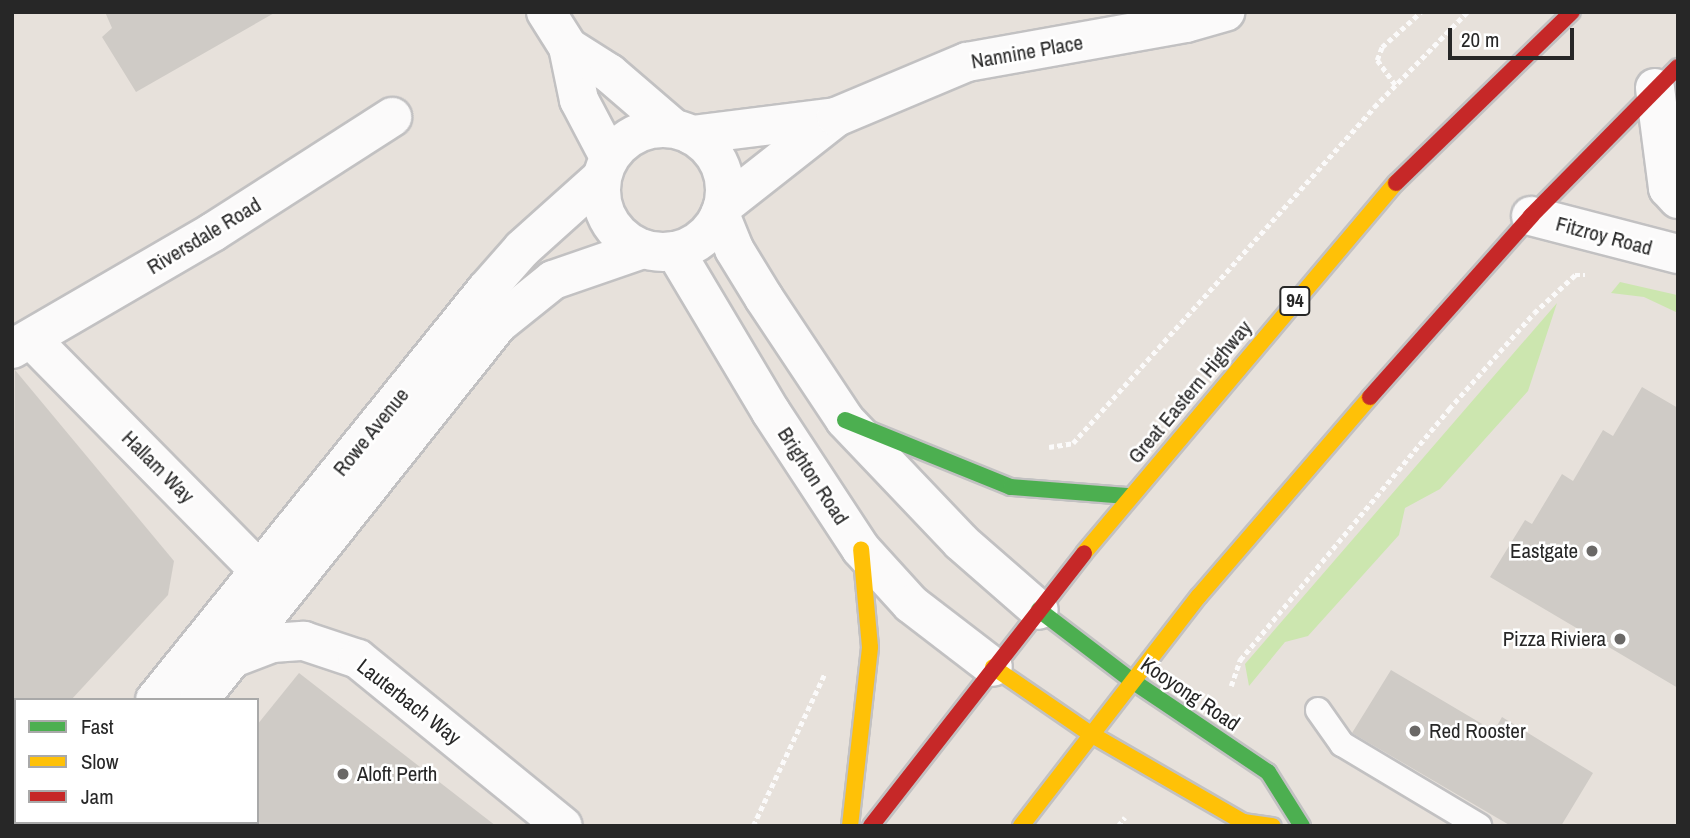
<!DOCTYPE html>
<html>
<head>
<meta charset="utf-8">
<style>
  body { margin:0 }
  #map { position:relative; width:1690px; height:838px; overflow:hidden; background:#e7e1db; font-family:"Archivo Narrow",sans-serif }
  div>[style] { position:absolute }
  .green>* { inset:0; background:#cce6af }
  .building>* { inset:0; background:#cfcbc6 }
  .path>* { height:4.5px; margin-top:-2.25px; transform-origin:0; background:repeating-linear-gradient(90deg,#fbfafa 0 5px,transparent 0 8.5px) }
  .roads { filter:drop-shadow(2px 0 #c2c1c2) drop-shadow(-2px 0 #c2c1c2) drop-shadow(0 2px #c2c1c2) drop-shadow(0 -2px #c2c1c2) }
  .lane>* { height:24px; margin:-12px; padding:0 12px; transform-origin:12px; border-radius:12px; background:#fbfafa }
  .street>* { height:38px; margin:-19px; padding:0 19px; transform-origin:19px; border-radius:19px; background:#fbfafa }
  .street>.ring { margin:-19px; padding:0; box-sizing:content-box; background:none; border:38px solid #fbfafa; border-radius:50% }
  .fast>* { height:16px; margin:-8px; padding:0 8px; transform-origin:8px; border-radius:8px; background:#4caf50 }
  .slow>* { height:16px; margin:-8px; padding:0 8px; transform-origin:8px; border-radius:8px; background:#ffc107 }
  .jam>* { height:16px; margin:-8px; padding:0 8px; transform-origin:8px; border-radius:8px; background:#c62828 }
  .dots>* { width:19px; height:19px; translate:-50% -50%; box-sizing:border-box; border:4px solid #fff; border-radius:50% }
  span { translate:-50% -50%; white-space:nowrap; text-align:center; line-height:1.15; -webkit-text-stroke:5px #fff; paint-order:stroke }
  .shield-label span { padding:2px 5px; background:#fff; border:2px solid; border-radius:5px; -webkit-text-stroke-width:0 }
  .shield-label { font-size:19px; color:#272727; font-weight:700 }
  .street-label { font-size:21px; color:#272727 }
  .poi-label { font-size:21px; color:#272727 }
  .right { translate:-100% -50%; text-align:right }
  .left { translate:0 -50%; text-align:left }
  .frame { position:absolute; inset:0; border:14px solid #272727; pointer-events:none }
  .legend { position:absolute; left:14px; top:698px; width:245px; height:126px; box-sizing:border-box; background:#fff; border:2px solid #a9a9a9; margin:0; padding:9px 12px; list-style:none; font-size:21px; color:#272727 }
  .legend li { display:flex; align-items:center; gap:14px; height:35px }
  .legend b { width:35px; border:2px solid #a9a9a9 }
  .scale { position:absolute; left:1448px; top:28px; width:126px; height:32px; box-sizing:border-box; border:4px solid #272727; border-top:0; padding-left:9px; font-size:21px; line-height:24px; white-space:nowrap; color:#272727; -webkit-text-stroke:5px #fff; paint-order:stroke }
</style>
</head>
<body>
<div id="map">
  <div class="green">
    <div style="clip-path:polygon(1620px 282px,1677px 295px,1678px 313px,1644px 297px,1611px 293px)"></div>
    <div style="clip-path:polygon(1557px 303px,1528px 391px,1440px 489px,1405px 508px,1399px 535px,1308px 636px,1285px 642px,1249px 686px,1245px 664px)"></div>
  </div>
  <div class="building">
    <div style="clip-path:polygon(105px 12px,276px 12px,136px 92px,102px 37px,112px 28px)"></div>
    <div style="clip-path:polygon(15px 370px,174px 561px,168px 595px,71px 700px,12px 700px)"></div>
    <div style="clip-path:polygon(1642px 387px,1678px 408px,1678px 688px,1490px 577px,1525px 520px,1532px 524px,1562px 474px,1573px 481px,1603px 430px,1613px 436px)"></div>
    <div style="clip-path:polygon(1391px 670px,1494px 731px,1502px 717px,1593px 773px,1561px 826px,1511px 826px,1352px 733px)"></div>
    <div style="clip-path:polygon(299px 673px,496px 826px,257px 826px,257px 725px)"></div>
  </div>
  <div class="path">
    <div style="left:1395px;top:85px;width:31px;rotate:-126deg"></div>
    <div style="left:1377px;top:60px;width:14px;rotate:-69deg"></div>
    <div style="left:1382px;top:47px;width:52px;rotate:-41.9deg"></div>
    <div style="left:1049px;top:447px;width:24px;rotate:-9deg"></div>
    <div style="left:1073px;top:443px;width:451px;rotate:-48.1deg"></div>
    <div style="left:1374px;top:107px;width:133px;rotate:-45.6deg"></div>
    <div style="left:1231px;top:686px;width:28px;rotate:-71deg"></div>
    <div style="left:1240px;top:660px;width:327px;rotate:-50.2deg"></div>
    <div style="left:1449px;top:409px;width:128px;rotate:-48.5deg"></div>
    <div style="left:1534px;top:313px;width:56px;rotate:-42.8deg"></div>
    <div style="left:1575px;top:275px;width:10px"></div>
    <div style="left:753px;top:826px;width:167px;rotate:-64.8deg"></div>
    <div style="left:1118px;top:826px;width:11px;rotate:-52deg"></div>
  </div>
  <div class="roads">
    <div class="lane">
      <div style="left:1318px;top:710px;width:42px;rotate:54.8deg"></div>
      <div style="left:1342px;top:744px;width:160px;rotate:30.9deg"></div>
    </div>
    <div class="street">
      <div style="left:546px;top:12px;width:41px;rotate:57.8deg"></div>
      <div style="left:568px;top:47px;width:54px;rotate:78.3deg"></div>
      <div style="left:579px;top:100px;width:64px;rotate:62.2deg"></div>
      <div style="left:568px;top:47px;width:49px;rotate:32.4deg"></div>
      <div style="left:609px;top:73px;width:84px;rotate:40.7deg"></div>
      <div style="left:1655px;top:88px;width:101px;rotate:82.6deg"></div>
      <div style="left:1668px;top:188px;width:15px;rotate:48deg"></div>
      <div class="ring" style="left:601px;top:128px;width:86px;height:86px"></div>
      <div style="left:692px;top:135px;width:145px;rotate:-7.1deg"></div>
      <div style="left:723px;top:206px;width:144px;rotate:-38.2deg"></div>
      <div style="left:836px;top:117px;width:142px;rotate:-22.8deg"></div>
      <div style="left:967px;top:62px;width:222px;rotate:-10.1deg"></div>
      <div style="left:1186px;top:23px;width:41px;rotate:-15.8deg"></div>
      <div style="left:720px;top:214px;width:38px;rotate:68deg"></div>
      <div style="left:734px;top:249px;width:57px;rotate:58.5deg"></div>
      <div style="left:764px;top:298px;width:146px;rotate:56.4deg"></div>
      <div style="left:845px;top:420px;width:168px;rotate:46.4deg"></div>
      <div style="left:961px;top:542px;width:103px;rotate:41.1deg"></div>
      <div style="left:1531px;top:216px;width:152px;rotate:14.5deg"></div>
      <div style="left:675px;top:251px;width:187px;rotate:59.2deg"></div>
      <div style="left:771px;top:412px;width:164px;rotate:56.7deg"></div>
      <div style="left:861px;top:549px;width:74px;rotate:47.7deg"></div>
      <div style="left:911px;top:604px;width:103px;rotate:37.5deg"></div>
      <div style="left:31px;top:339px;width:347px;rotate:45.4deg"></div>
      <div style="left:12px;top:349px;width:233px;rotate:-30.2deg"></div>
      <div style="left:213px;top:232px;width:213px;rotate:-32.7deg"></div>
      <div style="left:233px;top:658px;width:42px;rotate:-21deg"></div>
      <div style="left:272px;top:643px;width:32px;rotate:-4deg"></div>
      <div style="left:304px;top:641px;width:57px;rotate:18.4deg"></div>
      <div style="left:358px;top:659px;width:264px;rotate:39.2deg"></div>
      <div style="left:155px;top:700px;width:527px;rotate:-51.09deg"></div>
      <div style="left:486px;top:290px;width:55px;rotate:-48.7deg"></div>
      <div style="left:522px;top:249px;width:106px;rotate:-41.9deg"></div>
      <div style="left:199px;top:700px;width:479px;rotate:-51.5deg"></div>
      <div style="left:497px;top:325px;width:72px;rotate:-38.8deg"></div>
      <div style="left:553px;top:280px;width:95px;rotate:-19deg"></div>
      <div style="left:55px;top:826px;width:4px;rotate:-63deg"></div>
      <div style="left:97px;top:826px;width:5px;rotate:-53deg"></div>
    </div>
    <div class="fast">
      <div style="left:845px;top:420px;width:179px;rotate:22deg"></div>
      <div style="left:1011px;top:487px;width:118px;rotate:4.4deg"></div>
      <div style="left:1039px;top:610px;width:116px;rotate:37.3deg"></div>
      <div style="left:1131px;top:680px;width:165px;rotate:33.9deg"></div>
      <div style="left:1268px;top:772px;width:64px;rotate:57.8deg"></div>
    </div>
    <div class="slow">
      <div style="left:1084px;top:553px;width:484px;rotate:-49.9deg"></div>
      <div style="left:993px;top:667px;width:116px;rotate:34.5deg"></div>
      <div style="left:1089px;top:733px;width:178px;rotate:30deg"></div>
      <div style="left:1243px;top:822px;width:30px;rotate:8deg"></div>
      <div style="left:850px;top:826px;width:180px;rotate:-83.6deg"></div>
      <div style="left:870px;top:647px;width:98px;rotate:-95.2deg"></div>
      <div style="left:1021px;top:826px;width:291px;rotate:-52.3deg"></div>
      <div style="left:1199px;top:596px;width:262px;rotate:-49.3deg"></div>
    </div>
    <div class="jam">
      <div style="left:1396px;top:183px;width:245px;rotate:-44.2deg"></div>
      <div style="left:1370px;top:397px;width:242px;rotate:-48.3deg"></div>
      <div style="left:1531px;top:216px;width:209px;rotate:-45.4deg"></div>
      <div style="left:871px;top:826px;width:346px;rotate:-52deg"></div>
    </div>
  </div>
  <div class="dots">
    <div style="left:1592px;top:551px;background:#6a6866"></div>
    <div style="left:1620px;top:639px;background:#6a6866"></div>
    <div style="left:1415px;top:731px;background:#6a6866"></div>
    <div style="left:343px;top:774px;background:#6a6866"></div>
  </div>
  <div class="shield-label">
    <span style="left:1295px;top:301px">94</span>
  </div>
  <div class="street-label">
    <span style="left:1027px;top:52px;rotate:-10deg">Nannine Place</span>
    <span style="left:204px;top:236px;rotate:-31deg">Riversdale Road</span>
    <span style="left:1604px;top:236px;rotate:15deg">Fitzroy Road</span>
    <span style="left:1190px;top:392px;rotate:-50deg">Great Eastern Highway</span>
    <span style="left:371px;top:432px;rotate:-51deg">Rowe Avenue</span>
    <span style="left:158px;top:467px;rotate:45deg">Hallam Way</span>
    <span style="left:813px;top:476px;rotate:57deg">Brighton Road</span>
    <span style="left:1190px;top:694px;rotate:34deg">Kooyong Road</span>
    <span style="left:409px;top:702px;rotate:38deg">Lauterbach Way</span>
  </div>
  <div class="poi-label">
    <span class="right" style="left:1578px;top:551px">Eastgate</span>
    <span class="right" style="left:1606px;top:639px">Pizza Riviera</span>
    <span class="left" style="left:1429px;top:731px">Red Rooster</span>
    <span class="left" style="left:357px;top:774px">Aloft Perth</span>
  </div>
  <div class="frame"></div>
  <ul class="legend">
  <li><b style="height:9px;background:#4caf50"></b>Fast</li>
  <li><b style="height:9px;background:#ffc107"></b>Slow</li>
  <li><b style="height:9px;background:#c62828"></b>Jam</li>
  </ul>
  <div class="scale">20 m</div>
</div>
</body>
</html>
